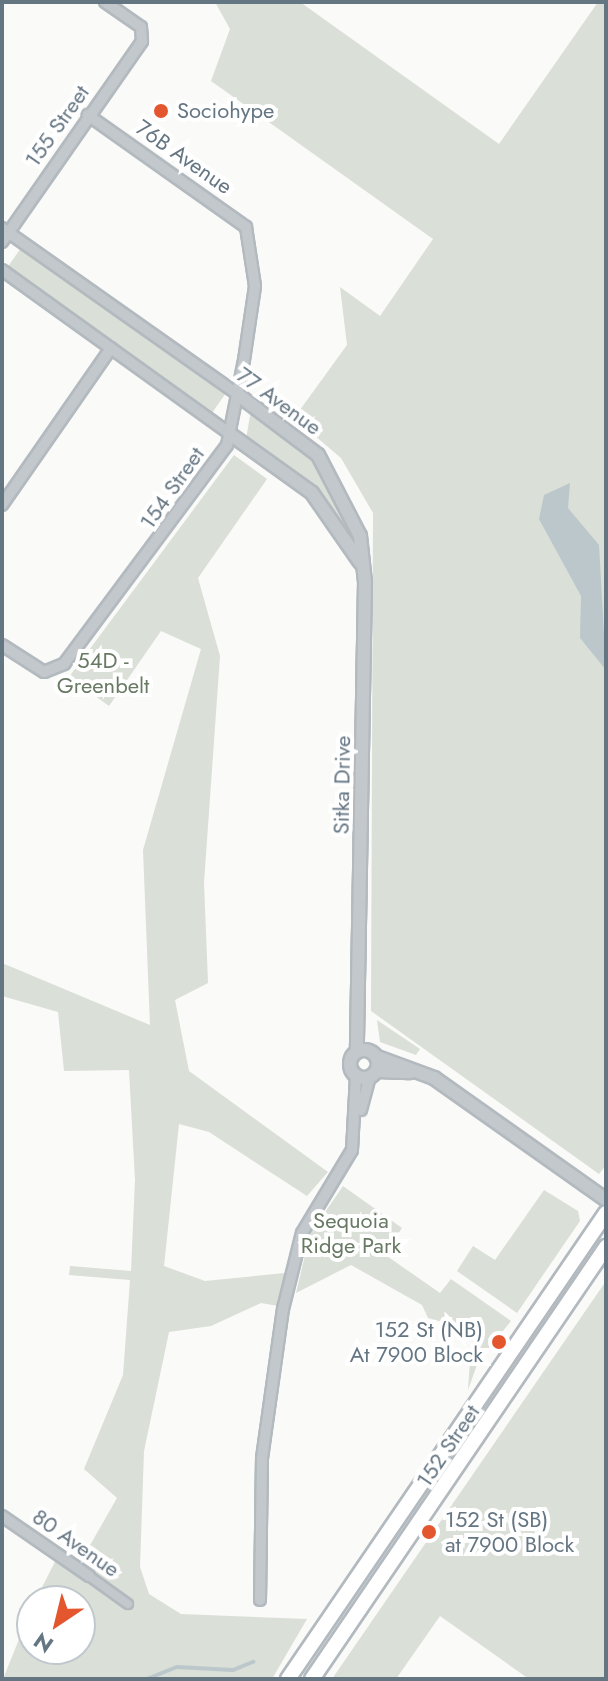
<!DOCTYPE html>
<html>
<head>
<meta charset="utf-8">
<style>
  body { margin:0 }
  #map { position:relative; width:608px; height:1681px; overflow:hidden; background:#fafaf8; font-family:Jost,sans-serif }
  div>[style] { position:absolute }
  .green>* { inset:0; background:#dadfd7; transform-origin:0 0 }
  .water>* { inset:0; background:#bbc7cb }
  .stream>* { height:4px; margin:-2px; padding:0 2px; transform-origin:2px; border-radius:2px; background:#bbc7cb }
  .roads { filter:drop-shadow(2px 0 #b3babf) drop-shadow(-2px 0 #b3babf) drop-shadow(0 2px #b3babf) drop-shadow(0 -2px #b3babf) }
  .pedestrian>* { height:8px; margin:-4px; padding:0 4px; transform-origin:4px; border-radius:4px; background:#c3c8cc }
  .minor>* { height:10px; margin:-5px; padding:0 5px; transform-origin:5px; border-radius:5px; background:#c3c8cc }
  .tertiary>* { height:12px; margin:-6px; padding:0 6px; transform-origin:6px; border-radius:6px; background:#c3c8cc }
  .tertiary>.ring { margin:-6px; padding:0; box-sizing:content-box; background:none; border:12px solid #c3c8cc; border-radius:50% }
  .secondary>* { height:14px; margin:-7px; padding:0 7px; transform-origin:7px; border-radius:7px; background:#fff }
  .dots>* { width:22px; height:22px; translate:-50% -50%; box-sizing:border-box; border:4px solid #fff; border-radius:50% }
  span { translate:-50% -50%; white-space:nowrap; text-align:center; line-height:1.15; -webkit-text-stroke:8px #fff; paint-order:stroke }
  .poi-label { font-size:22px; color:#657683 }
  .left { translate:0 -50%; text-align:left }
  .right { translate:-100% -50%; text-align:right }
  .street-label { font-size:22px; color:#657683 }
  .park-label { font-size:22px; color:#687a64 }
  .frame { position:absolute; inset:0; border:4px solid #657683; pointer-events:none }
  .north { position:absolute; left:16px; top:1585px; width:80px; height:80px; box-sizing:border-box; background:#fff; border:2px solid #c1c8cd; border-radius:50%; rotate:215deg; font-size:22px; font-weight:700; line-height:32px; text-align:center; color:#657683 }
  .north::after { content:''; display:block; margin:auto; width:28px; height:36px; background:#e4572e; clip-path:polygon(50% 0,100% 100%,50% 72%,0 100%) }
</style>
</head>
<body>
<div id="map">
  <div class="green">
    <div style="clip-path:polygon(215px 2px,300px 2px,499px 144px,598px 2px,606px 2px,606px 1165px,599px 1174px,371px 1011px,373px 513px,341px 458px,294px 418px,347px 345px,340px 287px,380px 316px,433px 239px,211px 81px,230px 29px)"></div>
    <div style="left:21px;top:248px;width:251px;height:25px;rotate:35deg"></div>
    <div style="clip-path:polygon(251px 410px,317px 462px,355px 539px,311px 485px,246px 439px)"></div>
    <div style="clip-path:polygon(234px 455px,267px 479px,198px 578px,220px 656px,204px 883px,208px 983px,175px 1000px,189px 1071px,328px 1172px,307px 1196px,209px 1132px,179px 1124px,164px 1266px,205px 1281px,285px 1273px,278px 1306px,261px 1303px,211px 1326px,169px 1332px,144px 1451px,140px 1567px,149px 1594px,181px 1614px,307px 1619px,272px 1679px,3px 1679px,32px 1607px,32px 1649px,80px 1649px,80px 1601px,35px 1601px,62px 1548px,81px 1561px,117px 1498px,84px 1469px,123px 1375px,130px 1280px,69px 1275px,70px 1266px,131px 1271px,135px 1180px,129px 1070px,64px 1071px,58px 1012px,2px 996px,2px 963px,150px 1025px,143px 850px,201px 649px,161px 631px,109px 706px,69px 677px)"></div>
    <div style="clip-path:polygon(377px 1020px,420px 1049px,416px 1055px,380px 1042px)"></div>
    <div style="clip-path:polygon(343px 1186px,402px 1228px,384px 1254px,440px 1293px,451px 1279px,511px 1321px,478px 1362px,468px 1390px,472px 1330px,428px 1318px,422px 1305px,351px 1265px,296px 1293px,310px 1234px)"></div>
    <div style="clip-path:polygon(544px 1190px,578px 1211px,580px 1221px,517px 1313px,457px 1271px,473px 1246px,495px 1260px)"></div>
    <div style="clip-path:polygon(606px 1281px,606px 1679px,529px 1679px,440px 1616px,396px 1679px,332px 1679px)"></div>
  </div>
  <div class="water">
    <div style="clip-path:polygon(570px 483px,568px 508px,599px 545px,606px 670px,580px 638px,581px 596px,539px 519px,544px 495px)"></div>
  </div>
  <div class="stream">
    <div style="left:147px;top:1679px;width:32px;rotate:-22deg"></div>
    <div style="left:177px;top:1667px;width:56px;rotate:3.1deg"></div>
    <div style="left:233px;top:1670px;width:22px;rotate:-22deg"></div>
  </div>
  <div class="roads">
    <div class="pedestrian">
      <div style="left:89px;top:1576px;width:48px;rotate:35.7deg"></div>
    </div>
    <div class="minor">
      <div style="left:2px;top:228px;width:288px;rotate:35.2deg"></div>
      <div style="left:2px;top:242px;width:245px;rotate:-55.1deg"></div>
      <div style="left:142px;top:41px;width:14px;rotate:-94deg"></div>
      <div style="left:141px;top:27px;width:44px;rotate:-145.2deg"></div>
      <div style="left:2px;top:270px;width:281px;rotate:35.7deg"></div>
      <div style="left:2px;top:505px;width:191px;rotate:-55.2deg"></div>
      <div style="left:2px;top:645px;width:50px;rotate:32.7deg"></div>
      <div style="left:44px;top:672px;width:22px;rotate:-22deg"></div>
      <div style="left:64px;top:664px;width:273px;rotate:-53.3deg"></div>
      <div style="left:227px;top:445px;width:87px;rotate:-78.7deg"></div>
      <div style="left:244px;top:360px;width:75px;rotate:-81.5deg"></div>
      <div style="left:255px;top:286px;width:60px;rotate:-98.7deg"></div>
      <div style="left:246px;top:227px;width:194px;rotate:-144.7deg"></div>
      <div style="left:361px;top:1110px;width:34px;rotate:-75deg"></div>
      <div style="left:2px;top:1516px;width:106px;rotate:34.6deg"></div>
      <div style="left:260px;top:1600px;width:142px;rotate:-89.2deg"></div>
      <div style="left:262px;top:1458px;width:150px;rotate:-82deg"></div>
      <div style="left:283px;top:1309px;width:78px;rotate:-76deg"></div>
      <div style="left:302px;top:1233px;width:97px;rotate:-58.9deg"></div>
      <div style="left:352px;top:1150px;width:75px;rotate:-86.9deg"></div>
    </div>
    <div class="tertiary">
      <div style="left:237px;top:394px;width:101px;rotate:37deg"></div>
      <div style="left:318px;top:455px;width:91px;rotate:62.6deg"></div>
      <div style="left:360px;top:536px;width:46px;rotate:83.8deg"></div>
      <div style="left:365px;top:582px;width:469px;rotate:91deg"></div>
      <div style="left:230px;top:434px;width:101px;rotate:35.7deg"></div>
      <div style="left:312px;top:493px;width:84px;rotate:55.2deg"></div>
      <div class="ring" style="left:350px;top:1050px;width:16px;height:16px"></div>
      <div style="left:377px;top:1057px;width:61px;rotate:20.2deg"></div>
      <div style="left:434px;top:1078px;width:211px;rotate:35.3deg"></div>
      <div style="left:377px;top:1071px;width:33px;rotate:2deg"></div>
    </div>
    <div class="secondary">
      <div style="left:288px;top:1679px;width:564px;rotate:-55.69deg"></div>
      <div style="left:312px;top:1679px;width:523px;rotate:-55.76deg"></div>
    </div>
  </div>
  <div class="dots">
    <div style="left:161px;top:111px;background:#e4572e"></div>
    <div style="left:499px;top:1342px;background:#e4572e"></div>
    <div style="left:429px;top:1532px;background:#e4572e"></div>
  </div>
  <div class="poi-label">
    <span class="left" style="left:177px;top:111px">Sociohype</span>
    <span class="right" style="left:483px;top:1342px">152 St (NB)<br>At 7900 Block</span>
    <span class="left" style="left:445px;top:1532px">152 St (SB)<br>at 7900 Block</span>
  </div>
  <div class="street-label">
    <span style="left:57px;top:126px;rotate:-55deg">155 Street</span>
    <span style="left:184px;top:157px;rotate:35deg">76B Avenue</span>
    <span style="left:279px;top:401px;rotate:36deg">77 Avenue</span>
    <span style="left:172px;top:488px;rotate:-55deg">154 Street</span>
    <span style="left:342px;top:785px;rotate:-89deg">Sitka Drive</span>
    <span style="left:448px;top:1446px;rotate:-56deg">152 Street</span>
    <span style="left:76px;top:1543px;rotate:35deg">80 Avenue</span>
  </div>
  <div class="park-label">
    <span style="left:103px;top:673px">54D -<br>Greenbelt</span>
    <span style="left:351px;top:1233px">Sequoia<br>Ridge Park</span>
  </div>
  <div class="frame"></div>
  <div class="north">N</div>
</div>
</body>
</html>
